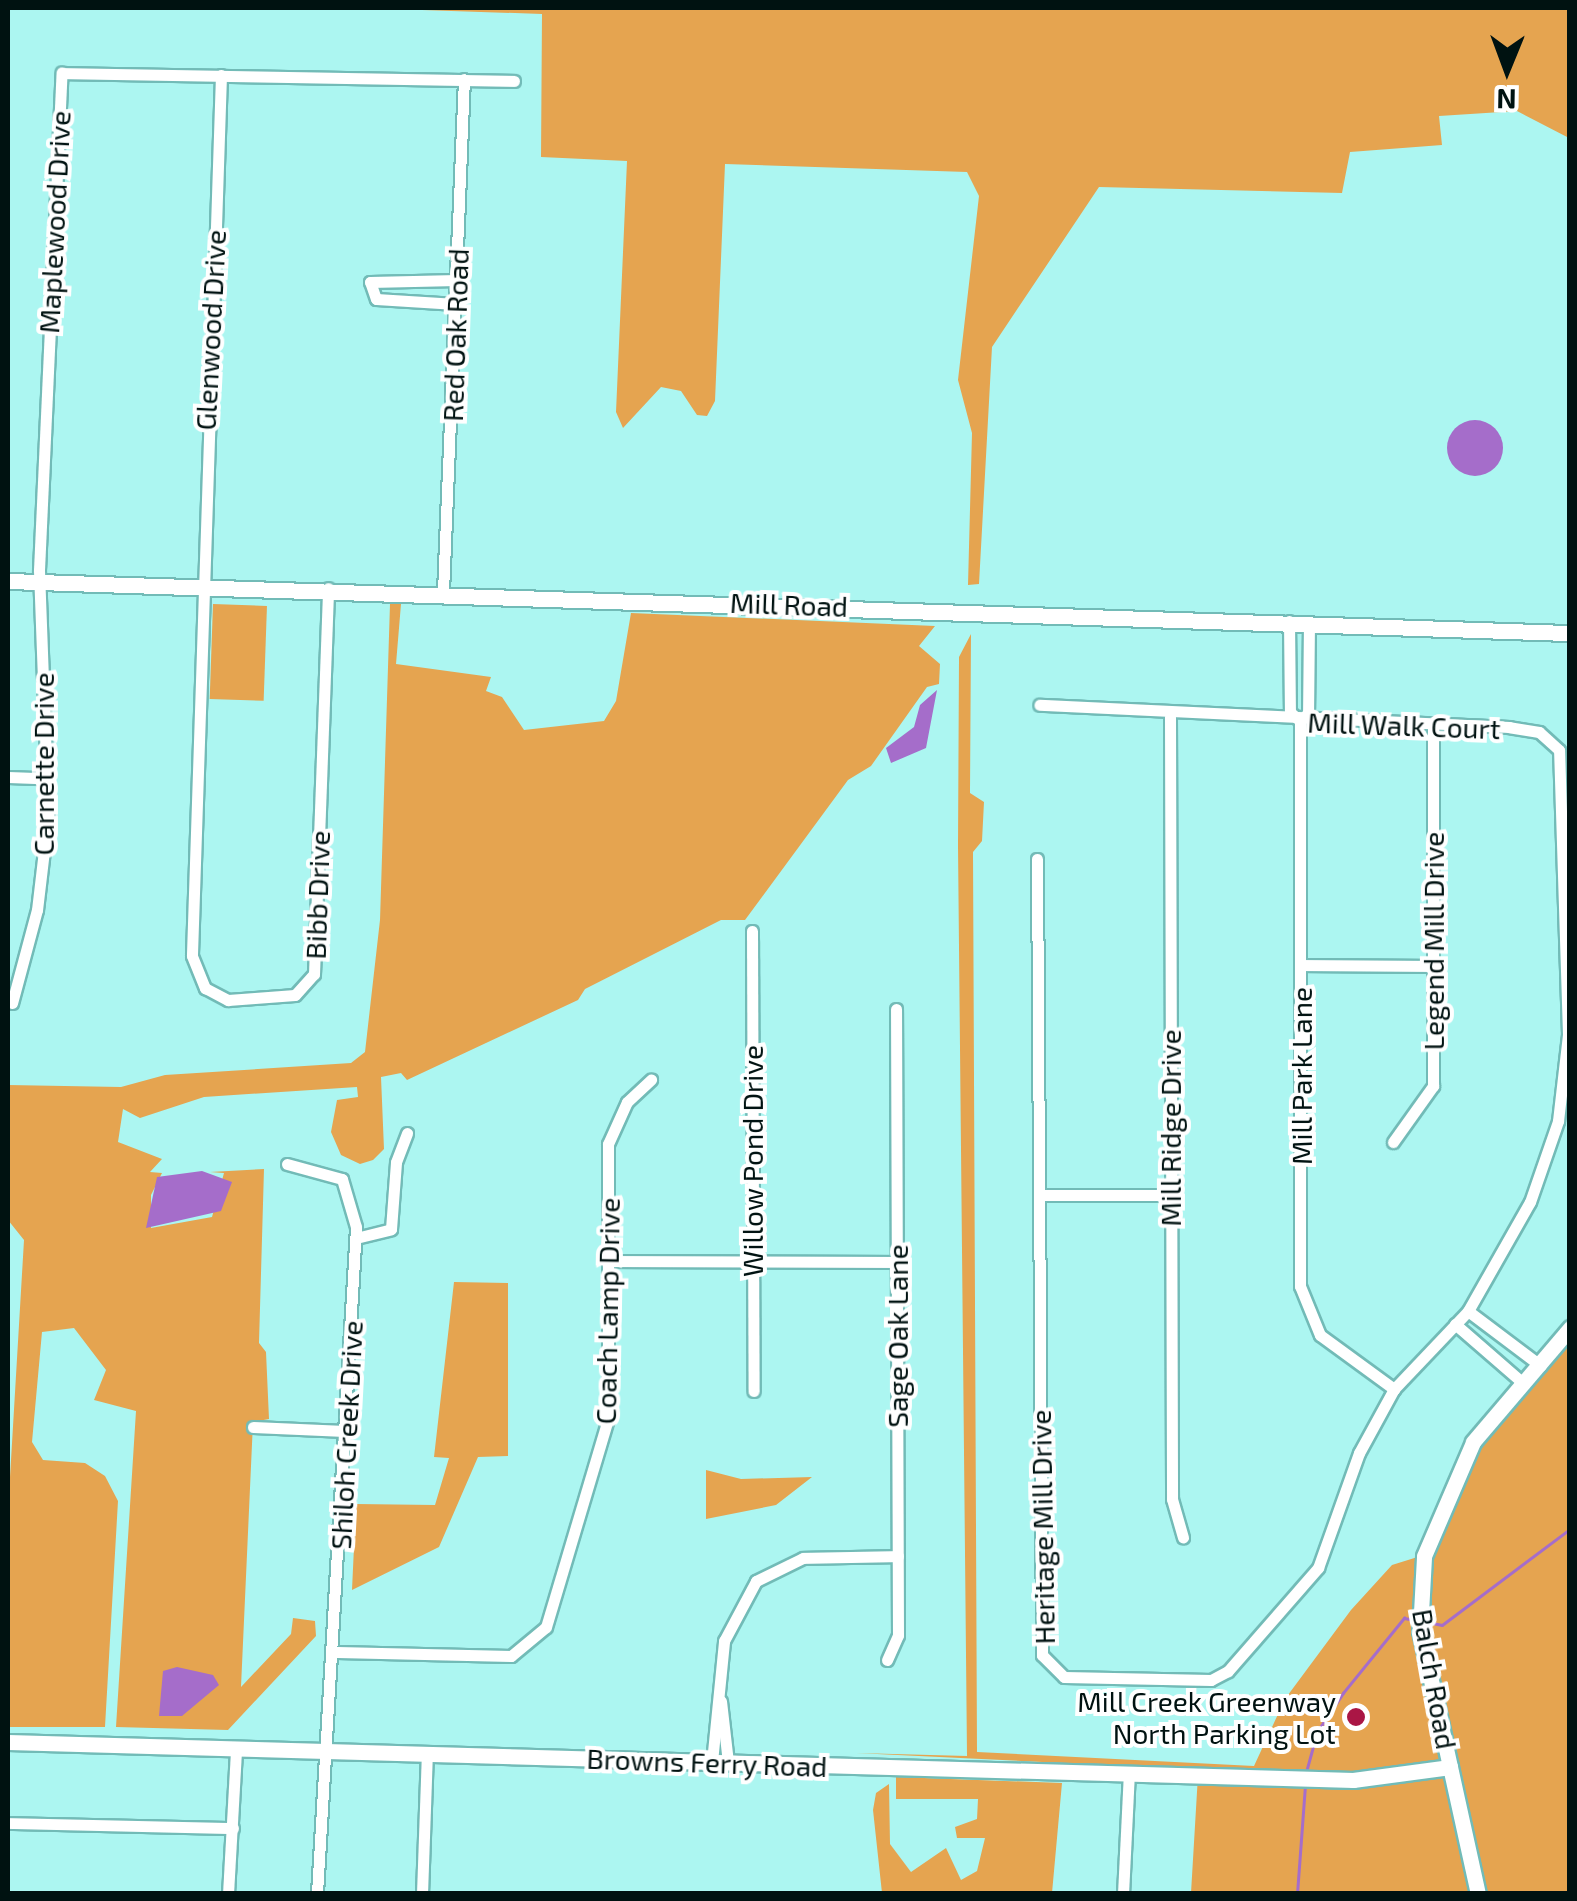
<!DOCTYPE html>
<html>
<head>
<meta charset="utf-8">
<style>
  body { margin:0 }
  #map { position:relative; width:1577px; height:1901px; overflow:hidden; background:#acf6f1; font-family:"Exo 2",sans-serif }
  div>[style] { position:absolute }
  .green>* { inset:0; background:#e5a450; transform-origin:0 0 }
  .water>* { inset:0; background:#a56dca }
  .round { border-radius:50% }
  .stream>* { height:2.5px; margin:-1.25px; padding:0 1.25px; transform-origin:1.25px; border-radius:1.25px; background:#a56dca }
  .roads { filter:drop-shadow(2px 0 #72bbb7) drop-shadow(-2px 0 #72bbb7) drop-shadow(0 2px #72bbb7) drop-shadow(0 -2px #72bbb7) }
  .street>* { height:11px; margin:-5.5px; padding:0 5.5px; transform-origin:5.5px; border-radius:5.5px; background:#fff }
  .secondary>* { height:15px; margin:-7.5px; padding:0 7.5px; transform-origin:7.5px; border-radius:7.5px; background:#fff }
  .dots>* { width:28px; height:28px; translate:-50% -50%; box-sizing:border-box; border:5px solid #fff; border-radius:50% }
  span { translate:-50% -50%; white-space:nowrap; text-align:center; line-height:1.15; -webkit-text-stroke:8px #fff; paint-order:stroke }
  .street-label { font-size:28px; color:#001211 }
  .poi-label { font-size:28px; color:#001211 }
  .right { translate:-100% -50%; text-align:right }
  .frame { position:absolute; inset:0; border:10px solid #001211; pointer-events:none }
  .north { position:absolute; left:1457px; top:20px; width:100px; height:100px; -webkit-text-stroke:8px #fff; paint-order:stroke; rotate:181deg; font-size:28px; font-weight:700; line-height:40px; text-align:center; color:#001211 }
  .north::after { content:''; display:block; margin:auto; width:35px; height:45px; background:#001211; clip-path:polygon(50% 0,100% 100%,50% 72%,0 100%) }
</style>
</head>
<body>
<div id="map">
  <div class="green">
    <div style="clip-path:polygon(363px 8px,1569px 8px,1569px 138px,1517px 111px,1439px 116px,1442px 145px,1350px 152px,1342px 193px,1099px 187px,992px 347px,979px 584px,968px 585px,972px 433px,958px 380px,979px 196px,967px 172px,725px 164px,715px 401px,707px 416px,697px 415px,681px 391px,661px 387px,623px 428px,616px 412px,627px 161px,541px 157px,542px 14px)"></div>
    <div style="left:213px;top:604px;width:54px;height:95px;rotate:2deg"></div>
    <div style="clip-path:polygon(390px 604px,401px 604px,396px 664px,491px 677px,486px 691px,502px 697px,524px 730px,604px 721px,616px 701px,631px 613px,935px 626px,919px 646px,940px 664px,939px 684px,927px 687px,871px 766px,848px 780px,745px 920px,721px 920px,585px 989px,578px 1000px,407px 1080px,401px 1073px,381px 1077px,384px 1149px,373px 1160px,360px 1164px,341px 1155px,331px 1132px,337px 1100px,358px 1097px,357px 1087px,204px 1097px,140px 1118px,123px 1109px,118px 1142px,162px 1159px,150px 1172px,162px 1173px,151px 1195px,151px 1228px,212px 1217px,224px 1173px,210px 1172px,264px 1169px,259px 1343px,266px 1352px,269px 1419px,253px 1422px,241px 1687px,291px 1634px,293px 1618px,315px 1621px,316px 1636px,228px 1730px,116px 1727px,136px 1411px,94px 1400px,106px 1370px,74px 1328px,42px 1332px,32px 1442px,43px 1460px,85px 1463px,105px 1476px,118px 1501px,105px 1727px,8px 1727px,8px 1511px,24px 1240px,8px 1220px,8px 1085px,121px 1087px,165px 1075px,351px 1063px,365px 1052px,380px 920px)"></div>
    <div style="clip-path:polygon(971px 634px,970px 793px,984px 802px,982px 841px,973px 852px,977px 1752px,1254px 1766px,1285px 1699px,1351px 1610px,1392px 1565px,1424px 1555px,1451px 1481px,1569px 1328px,1569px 1891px,1191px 1893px,1198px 1775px,1252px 1772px,856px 1753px,967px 1756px,958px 846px,959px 657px)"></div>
    <div style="clip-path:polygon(454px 1282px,508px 1283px,508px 1456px,478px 1457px,439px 1547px,352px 1590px,356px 1504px,435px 1505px,449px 1458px,434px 1457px)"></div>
    <div style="clip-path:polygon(706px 1470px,741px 1479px,812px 1477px,776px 1505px,706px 1519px)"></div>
    <div style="clip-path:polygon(896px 1777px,1062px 1783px,1052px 1893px,882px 1893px,873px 1810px,876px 1793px,889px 1784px,890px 1844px,911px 1872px,946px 1848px,961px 1880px,977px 1871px,985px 1838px,957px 1838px,955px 1827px,977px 1819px,978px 1799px,896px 1799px)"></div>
  </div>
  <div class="water">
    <div class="round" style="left:1447px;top:420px;width:56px;height:56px"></div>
    <div style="clip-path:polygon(937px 690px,926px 748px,891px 763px,886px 748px,914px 727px,920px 705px)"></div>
    <div style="clip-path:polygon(202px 1171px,232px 1182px,221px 1211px,146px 1228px,157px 1177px)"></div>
    <div style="clip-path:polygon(177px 1667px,213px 1675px,219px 1685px,182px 1716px,159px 1716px,163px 1671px)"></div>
  </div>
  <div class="stream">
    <div style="left:1428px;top:1622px;width:14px;rotate:12deg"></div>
    <div style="left:1442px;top:1625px;width:160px;rotate:-36.9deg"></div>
    <div style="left:1306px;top:1772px;width:41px;rotate:-74.6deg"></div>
    <div style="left:1317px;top:1732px;width:47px;rotate:-56.3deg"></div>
    <div style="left:1343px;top:1693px;width:97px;rotate:-50.9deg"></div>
    <div style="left:1404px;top:1618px;width:11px;rotate:10deg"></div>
    <div style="left:1297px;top:1894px;width:109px;rotate:-85.8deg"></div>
  </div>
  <div class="roads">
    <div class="street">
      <div style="left:221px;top:75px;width:881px;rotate:91.89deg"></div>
      <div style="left:192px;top:956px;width:35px;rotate:68deg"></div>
      <div style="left:205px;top:988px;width:26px;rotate:28deg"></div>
      <div style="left:228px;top:1000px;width:67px;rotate:-4.3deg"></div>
      <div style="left:295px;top:995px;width:28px;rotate:-48deg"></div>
      <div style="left:314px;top:974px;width:386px;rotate:-87.9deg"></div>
      <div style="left:456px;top:304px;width:80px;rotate:-176.4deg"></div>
      <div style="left:376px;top:299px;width:18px;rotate:-109deg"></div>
      <div style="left:370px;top:282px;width:87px;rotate:-1.3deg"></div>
      <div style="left:443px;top:592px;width:513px;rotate:-87.66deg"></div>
      <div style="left:1289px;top:621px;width:91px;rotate:89.4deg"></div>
      <div style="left:1290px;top:712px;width:13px;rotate:42deg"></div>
      <div style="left:1309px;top:622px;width:91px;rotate:90.6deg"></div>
      <div style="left:1308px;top:713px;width:11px;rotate:135deg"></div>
      <div style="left:1300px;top:721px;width:565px;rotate:90deg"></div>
      <div style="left:1300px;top:1286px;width:53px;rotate:67.8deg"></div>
      <div style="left:1320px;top:1335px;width:92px;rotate:36.1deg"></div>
      <div style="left:1170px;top:717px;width:782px;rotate:89.85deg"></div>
      <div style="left:1172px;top:1499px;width:40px;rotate:74deg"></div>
      <div style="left:8px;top:777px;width:34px;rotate:2deg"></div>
      <div style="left:1037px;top:859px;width:796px;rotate:89.64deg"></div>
      <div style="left:1042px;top:1655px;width:31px;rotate:45deg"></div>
      <div style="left:1064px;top:1677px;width:147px;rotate:1.2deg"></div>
      <div style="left:1211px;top:1680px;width:19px;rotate:-28deg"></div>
      <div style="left:1228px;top:1671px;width:137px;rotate:-48.9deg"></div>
      <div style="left:1318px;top:1568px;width:122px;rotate:-70.4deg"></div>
      <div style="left:1359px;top:1453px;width:73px;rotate:-61.3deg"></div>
      <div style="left:1394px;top:1389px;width:108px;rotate:-46.5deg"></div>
      <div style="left:1468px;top:1311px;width:125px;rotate:-60.4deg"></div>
      <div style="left:1530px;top:1202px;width:86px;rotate:-70.9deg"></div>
      <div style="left:1558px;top:1121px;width:88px;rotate:-83.4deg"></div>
      <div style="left:1568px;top:1034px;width:284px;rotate:-91.8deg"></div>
      <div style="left:1559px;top:750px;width:27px;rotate:-138deg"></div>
      <div style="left:1539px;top:732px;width:30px;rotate:-171deg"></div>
      <div style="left:1509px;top:727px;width:470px;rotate:-177.3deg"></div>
      <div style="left:752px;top:931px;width:460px;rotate:89.8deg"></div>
      <div style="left:1302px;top:965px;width:130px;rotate:0.4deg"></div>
      <div style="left:12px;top:1003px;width:96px;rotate:-75deg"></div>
      <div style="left:37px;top:910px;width:95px;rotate:-83.3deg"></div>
      <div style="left:48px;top:816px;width:246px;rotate:-92.1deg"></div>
      <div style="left:39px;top:570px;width:498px;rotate:-87.4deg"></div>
      <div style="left:62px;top:73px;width:452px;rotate:1deg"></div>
      <div style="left:1393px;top:1142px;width:69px;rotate:-54.5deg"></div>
      <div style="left:1433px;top:1086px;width:360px;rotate:-90deg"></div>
      <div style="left:287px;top:1164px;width:57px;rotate:15.3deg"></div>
      <div style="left:342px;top:1179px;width:50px;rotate:73.7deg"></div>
      <div style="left:356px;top:1227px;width:668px;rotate:93.35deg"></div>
      <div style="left:1039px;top:1195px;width:131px"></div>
      <div style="left:356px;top:1238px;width:36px;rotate:-14deg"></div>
      <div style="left:391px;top:1229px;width:67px;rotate:-85.7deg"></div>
      <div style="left:396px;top:1162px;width:31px;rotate:-69deg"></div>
      <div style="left:610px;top:1261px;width:287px;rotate:0.2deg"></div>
      <div style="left:1468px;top:1311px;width:91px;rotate:37deg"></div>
      <div style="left:1455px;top:1324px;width:91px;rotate:41deg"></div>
      <div style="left:253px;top:1427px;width:92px;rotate:2.5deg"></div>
      <div style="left:337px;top:1652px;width:174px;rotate:1.3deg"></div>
      <div style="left:511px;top:1656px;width:45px;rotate:-39.6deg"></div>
      <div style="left:546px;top:1627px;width:217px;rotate:-73.4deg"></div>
      <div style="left:608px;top:1419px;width:275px;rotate:-90deg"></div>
      <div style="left:608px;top:1144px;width:46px;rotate:-65.7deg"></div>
      <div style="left:627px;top:1102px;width:33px;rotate:-43deg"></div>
      <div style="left:887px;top:1660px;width:27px;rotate:-66deg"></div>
      <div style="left:898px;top:1635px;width:626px;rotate:-90.18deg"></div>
      <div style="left:721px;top:1701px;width:61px;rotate:83.5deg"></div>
      <div style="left:712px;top:1762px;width:122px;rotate:-84.3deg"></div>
      <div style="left:724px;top:1641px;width:68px;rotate:-61.9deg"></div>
      <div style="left:756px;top:1581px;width:52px;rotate:-26.1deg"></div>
      <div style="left:803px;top:1558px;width:95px;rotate:-1.2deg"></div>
      <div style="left:8px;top:1823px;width:225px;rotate:1.3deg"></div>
      <div style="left:228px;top:1894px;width:145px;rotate:-86.8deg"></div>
      <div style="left:422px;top:1894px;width:140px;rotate:-88deg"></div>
      <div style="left:1123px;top:1894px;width:121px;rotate:-87.2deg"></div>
    </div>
    <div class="secondary">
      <div style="left:8px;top:581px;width:1563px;rotate:1.91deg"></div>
      <div style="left:8px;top:1742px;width:1346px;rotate:1.62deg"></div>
      <div style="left:1353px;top:1780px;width:98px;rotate:-7.6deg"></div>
      <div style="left:1478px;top:1894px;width:269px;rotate:-102.4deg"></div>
      <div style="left:1420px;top:1631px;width:75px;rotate:-86.9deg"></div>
      <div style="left:1424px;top:1556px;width:124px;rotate:-66.7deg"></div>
      <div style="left:1473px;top:1442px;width:150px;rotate:-49.6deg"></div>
    </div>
  </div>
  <div class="dots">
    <div style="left:1356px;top:1717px;background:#aa1645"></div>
  </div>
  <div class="street-label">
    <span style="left:54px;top:222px;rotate:-87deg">Maplewood Drive</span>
    <span style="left:210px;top:330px;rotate:-87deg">Glenwood Drive</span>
    <span style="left:455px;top:335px;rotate:-88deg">Red Oak Road</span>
    <span style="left:789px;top:604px;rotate:2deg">Mill Road</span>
    <span style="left:1404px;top:725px;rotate:2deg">Mill Walk Court</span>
    <span style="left:43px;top:764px;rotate:-90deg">Carnette Drive</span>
    <span style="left:317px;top:895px;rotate:-88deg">Bibb Drive</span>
    <span style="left:1433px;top:941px;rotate:-90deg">Legend Mill Drive</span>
    <span style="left:1301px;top:1076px;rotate:-90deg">Mill Park Lane</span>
    <span style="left:1170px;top:1128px;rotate:-90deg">Mill Ridge Drive</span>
    <span style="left:752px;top:1161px;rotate:-90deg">Willow Pond Drive</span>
    <span style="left:607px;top:1311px;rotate:-89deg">Coach Lamp Drive</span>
    <span style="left:897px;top:1336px;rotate:-90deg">Sage Oak Lane</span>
    <span style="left:346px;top:1435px;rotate:-87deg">Shiloh Creek Drive</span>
    <span style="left:1042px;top:1527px;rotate:-91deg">Heritage Mill Drive</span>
    <span style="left:1435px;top:1679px;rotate:80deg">Balch Road</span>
    <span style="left:707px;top:1762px;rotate:2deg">Browns Ferry Road</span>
  </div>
  <div class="poi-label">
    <span class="right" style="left:1336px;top:1717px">Mill Creek Greenway<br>North Parking Lot</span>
  </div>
  <div class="frame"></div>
  <div class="north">N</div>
</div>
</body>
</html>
